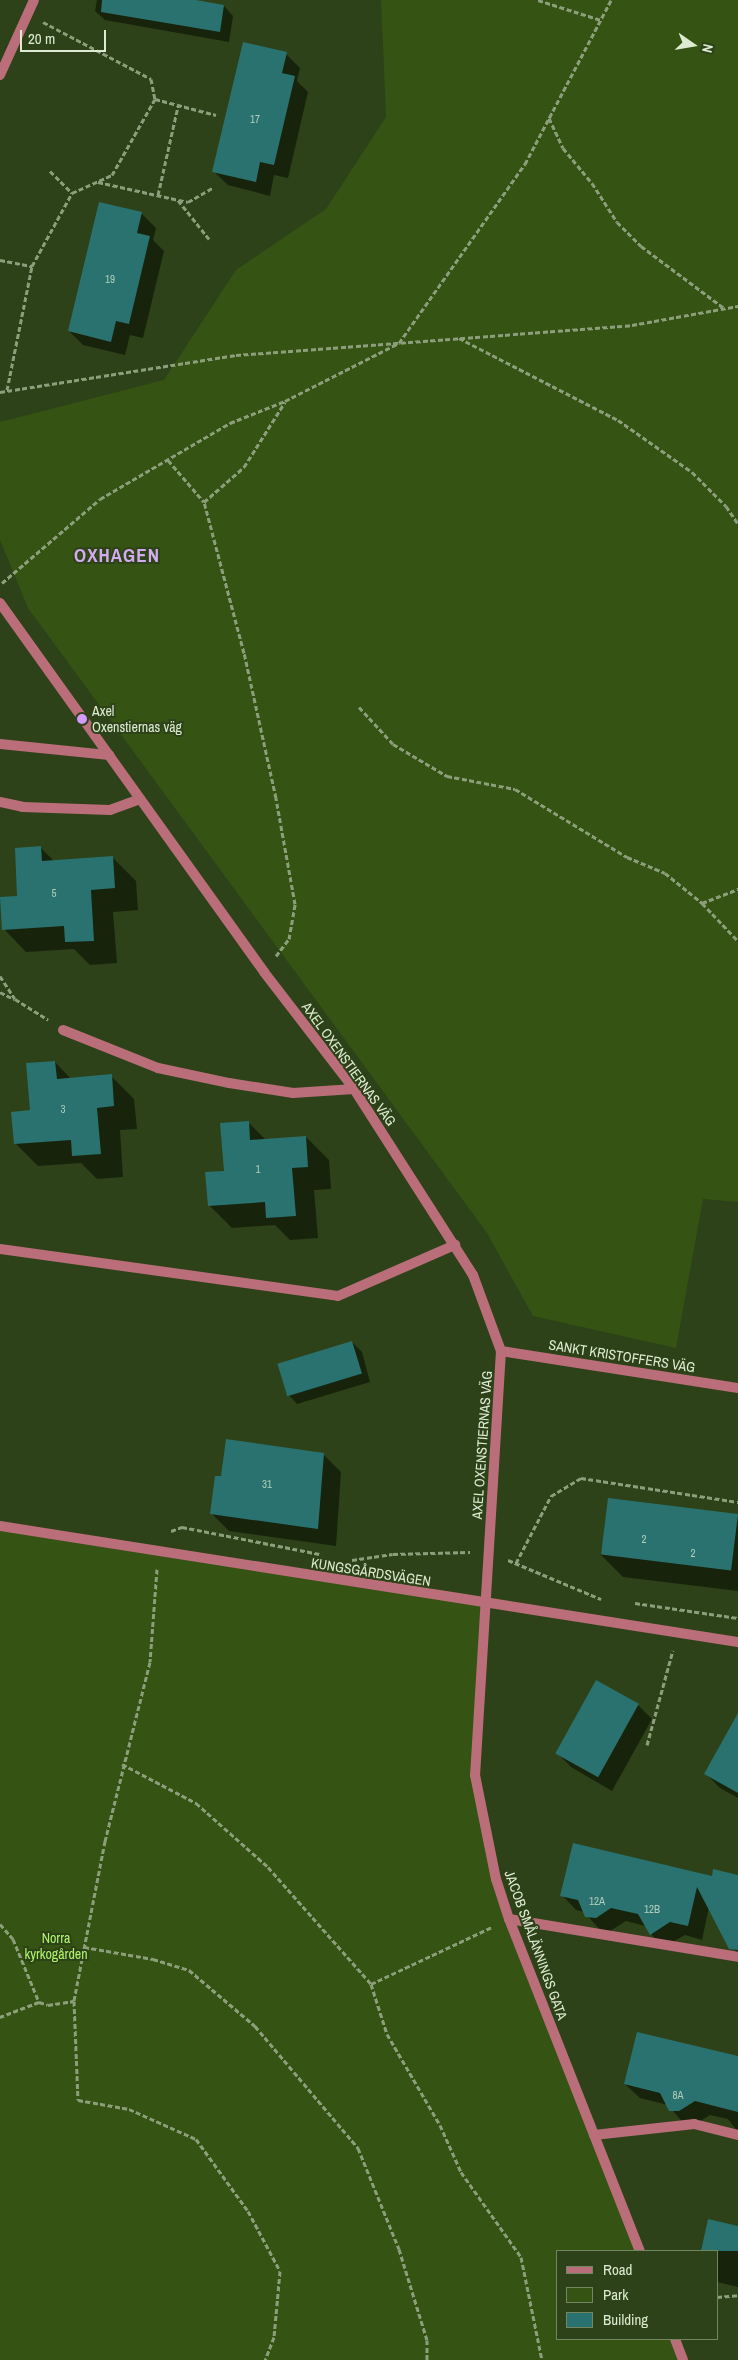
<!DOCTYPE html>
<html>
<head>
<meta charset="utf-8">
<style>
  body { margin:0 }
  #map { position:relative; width:738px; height:2360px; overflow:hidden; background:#2d4218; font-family:"Archivo Narrow",sans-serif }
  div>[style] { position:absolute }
  .green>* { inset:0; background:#355312 }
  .shadow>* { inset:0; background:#0007 }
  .building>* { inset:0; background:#29726f; transform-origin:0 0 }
  .path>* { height:3px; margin-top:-1.5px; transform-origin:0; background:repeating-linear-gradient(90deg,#8d9e7d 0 5px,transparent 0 7.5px) }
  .lane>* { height:10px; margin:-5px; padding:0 5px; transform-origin:5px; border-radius:5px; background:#ba6e79 }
  .street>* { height:10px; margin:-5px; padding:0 5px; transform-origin:5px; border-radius:5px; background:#ba6e79 }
  .dots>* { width:14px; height:14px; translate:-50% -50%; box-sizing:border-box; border:2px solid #2d4218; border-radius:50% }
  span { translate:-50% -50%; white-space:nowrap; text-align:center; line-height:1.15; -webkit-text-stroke:4px #2d4218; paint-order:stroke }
  .number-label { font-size:11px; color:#b0cdb9 }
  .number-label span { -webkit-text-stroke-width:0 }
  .poi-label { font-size:14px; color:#ddebd2 }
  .left { translate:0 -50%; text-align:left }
  .street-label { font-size:14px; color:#ddebd2 }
  .park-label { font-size:14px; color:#b0f569 }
  .district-label { font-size:19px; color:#d3acee; font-weight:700; letter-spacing:1px }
  .legend { position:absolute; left:556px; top:2250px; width:162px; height:90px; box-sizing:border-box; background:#2d4218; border:1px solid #738662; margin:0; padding:6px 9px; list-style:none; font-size:15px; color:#ddebd2 }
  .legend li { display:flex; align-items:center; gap:10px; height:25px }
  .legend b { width:25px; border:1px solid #738662 }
  .north { position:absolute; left:668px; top:20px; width:50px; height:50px; -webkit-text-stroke:4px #2d4218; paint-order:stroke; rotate:103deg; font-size:14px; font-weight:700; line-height:20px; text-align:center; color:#ddebd2 }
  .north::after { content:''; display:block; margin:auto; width:18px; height:22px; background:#ddebd2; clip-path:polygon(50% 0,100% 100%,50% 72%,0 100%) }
  .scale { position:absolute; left:20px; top:30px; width:86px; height:22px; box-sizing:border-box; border:2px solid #ddebd2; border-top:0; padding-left:6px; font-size:15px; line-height:18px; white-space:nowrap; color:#ddebd2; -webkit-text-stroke:4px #2d4218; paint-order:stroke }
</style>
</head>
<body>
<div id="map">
  <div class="green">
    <div style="clip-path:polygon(381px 0,738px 0,738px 1202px,703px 1199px,676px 1348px,533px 1316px,487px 1233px,28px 608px,0 540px,0 422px,164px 380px,236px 270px,326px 209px,386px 117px)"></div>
    <div style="clip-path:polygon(0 1526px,483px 1604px,475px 1775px,496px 1879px,640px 2251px,557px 2251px,557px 2339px,675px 2339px,683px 2360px,0 2360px)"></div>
  </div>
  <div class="shadow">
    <div style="clip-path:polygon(97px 0,189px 0,224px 6px,233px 16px,229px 42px,105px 20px,95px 11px)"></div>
    <div style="clip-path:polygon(286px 54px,300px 68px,297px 81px,308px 92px,288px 178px,274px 175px,270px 196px,228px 185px,213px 171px)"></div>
    <div style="clip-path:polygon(141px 213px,156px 228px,153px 240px,164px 251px,143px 338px,130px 335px,125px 355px,83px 345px,69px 331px)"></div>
    <div style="clip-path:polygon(41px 848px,54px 861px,113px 858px,136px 881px,138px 910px,113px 912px,117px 963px,90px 965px,74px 949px,26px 952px,4px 929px)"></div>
    <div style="clip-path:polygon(55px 1062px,71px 1079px,111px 1076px,134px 1099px,137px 1129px,120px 1130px,123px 1177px,97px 1179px,81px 1163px,38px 1166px,15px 1143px)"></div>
    <div style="clip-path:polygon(248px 1122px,266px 1140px,306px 1137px,329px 1160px,331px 1189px,314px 1190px,318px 1238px,290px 1240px,275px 1225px,232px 1228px,209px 1205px)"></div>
    <div style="clip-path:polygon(352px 1342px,362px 1352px,370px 1382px,297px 1404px,288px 1394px)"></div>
    <div style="clip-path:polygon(323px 1454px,341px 1472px,336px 1546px,229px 1531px,211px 1513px,222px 1478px)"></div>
    <div style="clip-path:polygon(738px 1517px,738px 1591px,623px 1577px,600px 1554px)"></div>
    <div style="clip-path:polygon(638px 1705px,652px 1719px,612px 1791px,571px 1767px,557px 1753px)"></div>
    <div style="clip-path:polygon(738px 1716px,738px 1798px,720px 1788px,706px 1774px)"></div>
    <div style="clip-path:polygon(738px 1876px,738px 1953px,727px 1942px,709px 1907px,702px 1940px,685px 1935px,662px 1948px,645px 1926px,626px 1921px,610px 1931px,601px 1931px,584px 1912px,576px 1910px,562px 1895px)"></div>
    <div style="clip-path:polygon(738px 2057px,738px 2132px,728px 2119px,710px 2115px,694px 2125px,684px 2124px,668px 2105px,640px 2098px,625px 2084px)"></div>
    <div style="clip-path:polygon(709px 2220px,738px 2227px,738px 2287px,717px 2282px,717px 2251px,702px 2251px)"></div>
  </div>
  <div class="building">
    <div style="clip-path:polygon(102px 0,196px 0,224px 5px,220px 32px,101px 12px)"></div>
    <div style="clip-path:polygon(243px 42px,287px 52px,282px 73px,295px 76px,274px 165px,260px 162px,256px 182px,212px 172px)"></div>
    <div style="clip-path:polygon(99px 202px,142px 212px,137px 233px,150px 236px,129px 324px,116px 321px,111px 342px,68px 331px)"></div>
    <div style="clip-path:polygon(41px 846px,42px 861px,113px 856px,115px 888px,91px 890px,94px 941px,65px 942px,64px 926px,2px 930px,0 897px,17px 896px,15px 848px)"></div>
    <div style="clip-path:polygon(55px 1061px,57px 1079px,112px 1074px,114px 1106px,97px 1108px,101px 1154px,72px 1156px,71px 1140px,14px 1144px,11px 1112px,30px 1110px,26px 1063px)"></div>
    <div style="clip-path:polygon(249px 1121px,250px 1140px,306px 1136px,308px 1167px,292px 1168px,296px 1216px,266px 1218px,265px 1202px,208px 1206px,205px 1172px,224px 1171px,220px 1123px)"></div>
    <div style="left:352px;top:1341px;width:34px;height:78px;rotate:73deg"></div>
    <div style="clip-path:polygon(226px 1439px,324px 1453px,318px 1529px,210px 1514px,215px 1476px,221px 1476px)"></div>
    <div style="left:608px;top:1498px;width:131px;height:57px;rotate:7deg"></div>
    <div style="left:596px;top:1680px;width:49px;height:84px;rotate:29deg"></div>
    <div style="clip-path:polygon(738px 1713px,738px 1793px,704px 1774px)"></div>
    <div style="clip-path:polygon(573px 1843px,712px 1876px,713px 1869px,738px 1875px,738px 1950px,729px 1949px,697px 1887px,688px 1926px,670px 1922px,650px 1935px,638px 1914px,611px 1908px,596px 1918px,585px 1917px,578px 1900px,560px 1896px)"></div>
    <div style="clip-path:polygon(637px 2032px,738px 2056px,738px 2112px,695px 2101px,679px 2111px,669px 2111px,660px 2093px,624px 2084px)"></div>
    <div style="clip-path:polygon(708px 2219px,738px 2226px,738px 2251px,701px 2251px)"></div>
  </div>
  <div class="path">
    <div style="left:538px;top:0;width:66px;rotate:17.6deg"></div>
    <div style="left:43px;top:22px;width:122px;rotate:27.8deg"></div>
    <div style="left:151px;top:79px;width:20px;rotate:79deg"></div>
    <div style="left:155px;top:99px;width:63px;rotate:14.7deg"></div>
    <div style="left:549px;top:118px;width:33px;rotate:65deg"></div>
    <div style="left:563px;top:148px;width:45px;rotate:50.4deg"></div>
    <div style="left:592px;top:183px;width:46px;rotate:57.3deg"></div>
    <div style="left:617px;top:222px;width:34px;rotate:45deg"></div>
    <div style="left:641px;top:246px;width:104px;rotate:36.8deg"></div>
    <div style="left:50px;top:171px;width:31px;rotate:45deg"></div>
    <div style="left:72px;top:193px;width:44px;rotate:-24.2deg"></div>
    <div style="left:112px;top:175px;width:87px;rotate:-60.5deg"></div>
    <div style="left:98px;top:182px;width:92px;rotate:12.5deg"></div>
    <div style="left:188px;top:202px;width:28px;rotate:-30deg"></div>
    <div style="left:158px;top:195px;width:91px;rotate:-77.3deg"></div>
    <div style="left:178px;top:200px;width:50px;rotate:51.5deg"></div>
    <div style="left:0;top:260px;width:33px;rotate:11deg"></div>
    <div style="left:32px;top:266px;width:83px;rotate:-61.3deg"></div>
    <div style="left:459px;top:338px;width:179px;rotate:27.3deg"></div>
    <div style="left:618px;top:420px;width:90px;rotate:35.1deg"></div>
    <div style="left:692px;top:472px;width:48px;rotate:45deg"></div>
    <div style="left:726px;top:506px;width:22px;rotate:56deg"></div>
    <div style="left:7px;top:390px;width:126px;rotate:-78.6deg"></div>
    <div style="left:0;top:392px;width:239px;rotate:-8.9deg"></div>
    <div style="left:236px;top:355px;width:397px;rotate:-4.3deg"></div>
    <div style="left:632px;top:325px;width:108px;rotate:-10.2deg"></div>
    <div style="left:168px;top:460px;width:55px;rotate:49.4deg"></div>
    <div style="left:2px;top:583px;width:129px;rotate:-40.6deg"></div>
    <div style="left:100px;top:499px;width:151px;rotate:-30.3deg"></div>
    <div style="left:230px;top:423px;width:59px;rotate:-21.8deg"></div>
    <div style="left:285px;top:401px;width:128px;rotate:-27deg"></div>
    <div style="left:399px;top:343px;width:219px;rotate:-54.9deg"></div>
    <div style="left:525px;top:164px;width:185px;rotate:-62.3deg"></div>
    <div style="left:359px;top:707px;width:50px;rotate:47.4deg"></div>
    <div style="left:393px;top:744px;width:63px;rotate:30.7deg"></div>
    <div style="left:447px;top:776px;width:69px;rotate:10.8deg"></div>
    <div style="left:515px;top:789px;width:131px;rotate:31.3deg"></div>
    <div style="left:627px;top:857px;width:41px;rotate:22.8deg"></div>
    <div style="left:665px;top:873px;width:48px;rotate:39deg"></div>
    <div style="left:702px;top:903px;width:52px;rotate:46.5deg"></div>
    <div style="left:702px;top:903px;width:39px;rotate:-21deg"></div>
    <div style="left:276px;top:956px;width:21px;rotate:-53deg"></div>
    <div style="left:289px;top:939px;width:36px;rotate:-80deg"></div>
    <div style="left:295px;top:904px;width:108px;rotate:-100.2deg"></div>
    <div style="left:276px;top:798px;width:148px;rotate:-102.4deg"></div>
    <div style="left:244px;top:653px;width:156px;rotate:-104.8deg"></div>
    <div style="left:204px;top:502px;width:53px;rotate:-41.2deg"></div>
    <div style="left:244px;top:467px;width:77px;rotate:-57.8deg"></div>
    <div style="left:0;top:976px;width:27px;rotate:57deg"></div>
    <div style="left:15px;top:999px;width:39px;rotate:32deg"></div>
    <div style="left:0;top:992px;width:16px;rotate:27deg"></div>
    <div style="left:171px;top:1531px;width:12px;rotate:-20deg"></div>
    <div style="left:182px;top:1527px;width:140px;rotate:11.1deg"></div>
    <div style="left:352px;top:1560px;width:41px;rotate:-8.3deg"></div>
    <div style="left:393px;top:1554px;width:77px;rotate:-1.5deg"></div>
    <div style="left:508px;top:1560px;width:101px;rotate:22.8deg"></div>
    <div style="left:516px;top:1563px;width:76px;rotate:-62.4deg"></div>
    <div style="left:551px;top:1496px;width:35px;rotate:-31deg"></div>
    <div style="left:581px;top:1478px;width:159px;rotate:8.7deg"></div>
    <div style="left:157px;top:1569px;width:93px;rotate:94.3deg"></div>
    <div style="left:150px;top:1662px;width:185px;rotate:104.1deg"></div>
    <div style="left:105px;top:1841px;width:163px;rotate:101deg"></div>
    <div style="left:74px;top:2001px;width:99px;rotate:87.7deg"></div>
    <div style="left:78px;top:2100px;width:52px;rotate:10deg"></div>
    <div style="left:129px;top:2109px;width:73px;rotate:24.1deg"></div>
    <div style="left:196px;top:2139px;width:89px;rotate:54.2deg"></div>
    <div style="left:248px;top:2211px;width:68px;rotate:61.9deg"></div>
    <div style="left:280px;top:2271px;width:66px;rotate:95.2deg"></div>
    <div style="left:274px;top:2337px;width:25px;rotate:111deg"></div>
    <div style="left:635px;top:1603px;width:104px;rotate:8.3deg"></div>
    <div style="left:647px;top:1745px;width:98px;rotate:-74.7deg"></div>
    <div style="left:122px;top:1764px;width:84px;rotate:27.8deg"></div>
    <div style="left:196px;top:1803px;width:96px;rotate:41.6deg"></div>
    <div style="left:268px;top:1867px;width:156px;rotate:48.6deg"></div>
    <div style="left:371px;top:1984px;width:52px;rotate:72.3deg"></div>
    <div style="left:387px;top:2034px;width:105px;rotate:59.8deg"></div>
    <div style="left:440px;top:2125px;width:51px;rotate:65.9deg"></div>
    <div style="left:461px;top:2172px;width:104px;rotate:54.8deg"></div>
    <div style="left:521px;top:2257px;width:105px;rotate:78.5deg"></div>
    <div style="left:0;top:1924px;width:20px;rotate:49deg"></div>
    <div style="left:13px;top:1939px;width:68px;rotate:67.6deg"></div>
    <div style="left:39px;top:2002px;width:42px;rotate:159deg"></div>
    <div style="left:84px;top:1947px;width:70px;rotate:9.9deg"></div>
    <div style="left:153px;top:1959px;width:38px;rotate:17deg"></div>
    <div style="left:189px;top:1970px;width:87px;rotate:40.3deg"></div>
    <div style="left:255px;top:2026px;width:160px;rotate:49.8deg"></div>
    <div style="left:358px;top:2148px;width:109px;rotate:67.9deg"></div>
    <div style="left:399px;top:2249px;width:95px;rotate:72.9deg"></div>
    <div style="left:427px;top:2340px;width:20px;rotate:90deg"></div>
    <div style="left:371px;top:1984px;width:134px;rotate:-25.2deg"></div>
    <div style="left:39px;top:2002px;width:9px;rotate:18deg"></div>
    <div style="left:48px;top:2005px;width:26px;rotate:-9deg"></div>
    <div style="left:717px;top:2297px;width:21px;rotate:-5deg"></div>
  </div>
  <div class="lane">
    <div style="left:0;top:744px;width:110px;rotate:5.8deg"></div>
    <div style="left:0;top:802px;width:24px;rotate:12deg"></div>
    <div style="left:23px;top:807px;width:87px;rotate:2deg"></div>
    <div style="left:110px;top:810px;width:32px;rotate:-20deg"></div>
    <div style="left:63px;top:1030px;width:102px;rotate:21.8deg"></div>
    <div style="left:158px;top:1068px;width:73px;rotate:11.9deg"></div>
    <div style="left:229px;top:1083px;width:65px;rotate:8.9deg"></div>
    <div style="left:293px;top:1093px;width:61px;rotate:-3.8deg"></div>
    <div style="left:0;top:1249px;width:341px;rotate:7.9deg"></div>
    <div style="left:338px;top:1296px;width:128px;rotate:-23.6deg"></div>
    <div style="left:509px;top:1919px;width:232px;rotate:9.4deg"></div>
    <div style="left:594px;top:2135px;width:101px;rotate:-6.3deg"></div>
    <div style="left:694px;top:2124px;width:45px;rotate:14deg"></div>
  </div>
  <div class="street">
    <div style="left:0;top:75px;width:82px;rotate:-65.6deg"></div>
    <div style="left:0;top:603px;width:454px;rotate:54.4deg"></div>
    <div style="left:264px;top:972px;width:148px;rotate:52.4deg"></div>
    <div style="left:354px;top:1089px;width:221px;rotate:57.4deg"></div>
    <div style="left:473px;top:1275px;width:81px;rotate:69.8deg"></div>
    <div style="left:501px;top:1351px;width:425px;rotate:93.5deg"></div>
    <div style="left:475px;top:1775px;width:106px;rotate:78.6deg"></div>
    <div style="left:496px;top:1879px;width:42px;rotate:72deg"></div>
    <div style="left:509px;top:1919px;width:357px;rotate:68.5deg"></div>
    <div style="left:501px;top:1351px;width:240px;rotate:8.9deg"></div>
    <div style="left:0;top:1526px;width:747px;rotate:8.93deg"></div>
    <div style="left:675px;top:2339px;width:22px;rotate:69deg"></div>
  </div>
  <div class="dots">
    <div style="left:82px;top:719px;background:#d59bfa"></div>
  </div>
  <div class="number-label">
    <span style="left:255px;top:119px">17</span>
    <span style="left:110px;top:279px">19</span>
    <span style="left:54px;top:893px">5</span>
    <span style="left:63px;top:1109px">3</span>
    <span style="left:258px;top:1169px">1</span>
    <span style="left:267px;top:1484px">31</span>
    <span style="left:644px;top:1539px">2</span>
    <span style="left:693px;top:1553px">2</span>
    <span style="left:597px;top:1901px">12A</span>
    <span style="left:652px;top:1909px">12B</span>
    <span style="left:678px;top:2095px">8A</span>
  </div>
  <div class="poi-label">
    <span class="left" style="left:92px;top:719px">Axel<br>Oxenstiernas väg</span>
  </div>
  <div class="street-label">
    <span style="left:349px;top:1064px;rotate:54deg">AXEL OXENSTIERNAS VÄG</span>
    <span style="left:622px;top:1356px;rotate:9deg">SANKT KRISTOFFERS VÄG</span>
    <span style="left:482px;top:1445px;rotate:-86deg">AXEL OXENSTIERNAS VÄG</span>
    <span style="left:371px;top:1572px;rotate:9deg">KUNGSGÅRDSVÄGEN</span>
    <span style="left:536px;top:1945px;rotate:70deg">JACOB SMÅLÄNNINGS GATA</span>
  </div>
  <div class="park-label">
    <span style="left:56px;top:1946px">Norra<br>kyrkogården</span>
  </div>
  <div class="district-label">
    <span style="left:117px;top:556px">OXHAGEN</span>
  </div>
  <ul class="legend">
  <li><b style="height:6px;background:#ba6e79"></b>Road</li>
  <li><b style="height:14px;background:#355312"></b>Park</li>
  <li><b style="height:14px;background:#29726f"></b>Building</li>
  </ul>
  <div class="north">N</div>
  <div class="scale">20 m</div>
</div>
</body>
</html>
